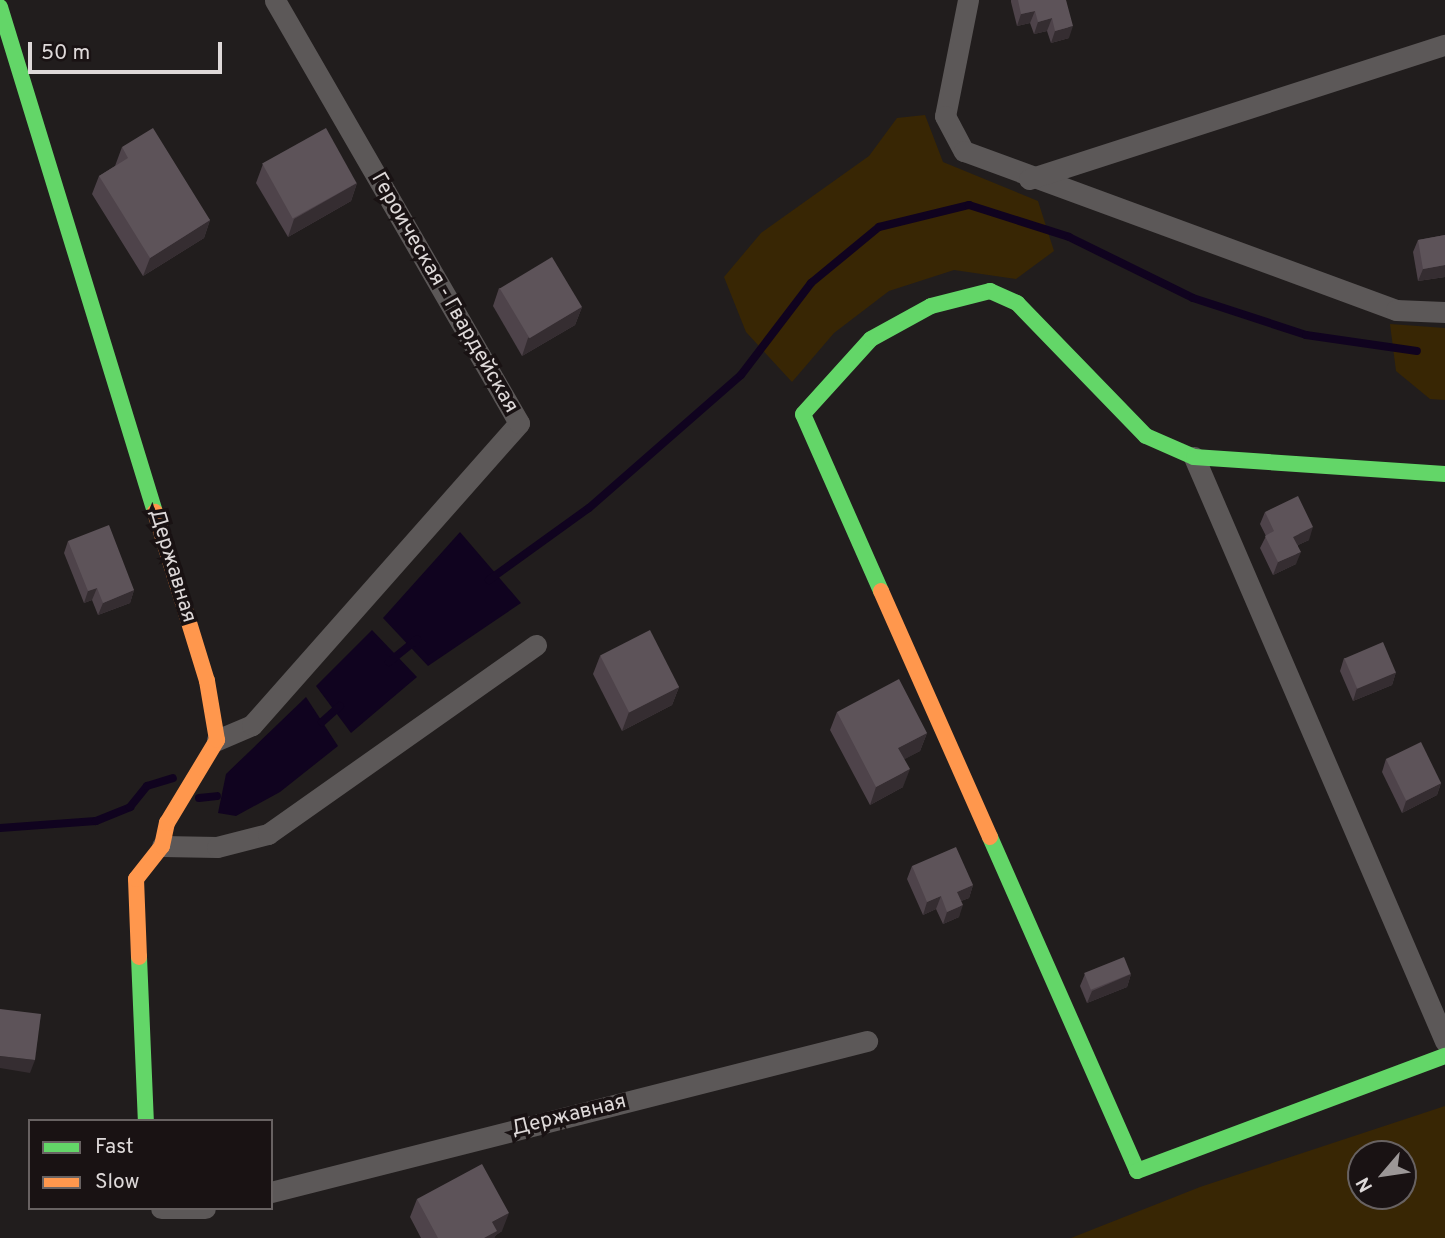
<!DOCTYPE html>
<html>
<head>
<meta charset="utf-8">
<style>
  body { margin:0 }
  #map { position:relative; width:1445px; height:1238px; overflow:hidden; background:#211d1d; font-family:Overpass,sans-serif }
  div>[style] { position:absolute }
  .green>* { inset:0; background:#382604 }
  .water>* { inset:0; background:#10031f }
  .stream>* { height:8px; margin:-4px; padding:0 4px; transform-origin:4px; border-radius:4px; background:#10031f }
  .street>* { height:21px; margin:-10.5px; padding:0 10.5px; transform-origin:10.5px; border-radius:10.5px; background:#5c5858 }
  .fast>* { height:16px; margin:-8px; padding:0 8px; transform-origin:8px; border-radius:8px; background:#63d668 }
  .slow>* { height:16px; margin:-8px; padding:0 8px; transform-origin:8px; border-radius:8px; background:#ff974d }
  .wall>* { inset:0; background:#4e434a }
  .shaded-wall>* { inset:0; background:#352d31 }
  .building>* { inset:0; background:#5d5359; transform-origin:0 0 }
  span { translate:-50% -50%; white-space:nowrap; text-align:center; line-height:1.15; -webkit-text-stroke:7px #191213; paint-order:stroke }
  .street-label { font-size:21px; color:#ded9d9 }
  .legend { position:absolute; left:28px; top:1119px; width:245px; height:91px; box-sizing:border-box; background:#191213; border:2px solid #686262; margin:0; padding:9px 12px; list-style:none; font-size:21px; color:#ded9d9 }
  .legend li { display:flex; align-items:center; gap:14px; height:35px }
  .legend b { width:35px; border:2px solid #686262 }
  .north { position:absolute; left:1347px; top:1140px; width:70px; height:70px; box-sizing:border-box; background:#191213; border:2px solid #686262; border-radius:50%; rotate:241deg; font-size:19px; font-weight:700; line-height:28px; text-align:center; color:#ded9d9 }
  .north::after { content:''; display:block; margin:auto; width:24px; height:32px; background:#9c9797; clip-path:polygon(50% 0,100% 100%,50% 72%,0 100%) }
  .scale { position:absolute; left:28px; top:42px; width:194px; height:32px; box-sizing:border-box; border:4px solid #ded9d9; border-top:0; padding-left:9px; font-size:21px; line-height:24px; white-space:nowrap; color:#ded9d9; -webkit-text-stroke:5px #191213; paint-order:stroke }
</style>
</head>
<body>
<div id="map">
  <div class="green">
    <div style="clip-path:polygon(925px 115px,943px 162px,1038px 201px,1054px 251px,1016px 279px,954px 270px,889px 291px,834px 333px,792px 382px,746px 332px,724px 277px,761px 233px,869px 156px,897px 118px)"></div>
    <div style="clip-path:polygon(1390px 324px,1445px 328px,1445px 400px,1430px 399px,1396px 371px)"></div>
    <div style="clip-path:polygon(evenodd,1445px 1106px,1445px 1238px,1071px 1238px,1200px 1187px,1445px 1106px,1361px 1154px,1403px 1154px,1403px 1196px,1361px 1196px,1361px 1154px)"></div>
  </div>
  <div class="water">
    <div style="clip-path:polygon(460px 532px,521px 603px,428px 666px,383px 618px)"></div>
    <div style="clip-path:polygon(372px 630px,417px 677px,351px 733px,316px 686px)"></div>
    <div style="clip-path:polygon(306px 697px,338px 746px,280px 792px,236px 816px,218px 813px,226px 774px)"></div>
  </div>
  <div class="stream">
    <div style="left:489px;top:580px;width:123px;rotate:-35.8deg"></div>
    <div style="left:589px;top:508px;width:202px;rotate:-41.2deg"></div>
    <div style="left:741px;top:375px;width:116px;rotate:-52.7deg"></div>
    <div style="left:811px;top:283px;width:88px;rotate:-39.5deg"></div>
    <div style="left:879px;top:227px;width:93px;rotate:-13.7deg"></div>
    <div style="left:969px;top:205px;width:105px;rotate:17.7deg"></div>
    <div style="left:1069px;top:237px;width:138px;rotate:26.2deg"></div>
    <div style="left:1193px;top:298px;width:119px;rotate:18.1deg"></div>
    <div style="left:1306px;top:335px;width:112px;rotate:8.2deg"></div>
    <div style="left:389px;top:662px;width:36px;rotate:-39deg"></div>
    <div style="left:322px;top:722px;width:24px;rotate:-42deg"></div>
    <div style="left:199px;top:798px;width:18px;rotate:-6deg"></div>
    <div style="left:0;top:828px;width:96px;rotate:-4.2deg"></div>
    <div style="left:96px;top:821px;width:37px;rotate:-22deg"></div>
    <div style="left:130px;top:807px;width:27px;rotate:-51deg"></div>
    <div style="left:147px;top:786px;width:27px;rotate:-17deg"></div>
  </div>
  <div class="street">
    <div style="left:968px;top:0;width:118px;rotate:101.2deg"></div>
    <div style="left:945px;top:116px;width:40px;rotate:62deg"></div>
    <div style="left:964px;top:151px;width:460px;rotate:20.2deg"></div>
    <div style="left:1396px;top:310px;width:49px;rotate:2.3deg"></div>
    <div style="left:1029px;top:179px;width:437px;rotate:-17.9deg"></div>
    <div style="left:1194px;top:457px;width:636px;rotate:66.74deg"></div>
    <div style="left:217px;top:740px;width:38px;rotate:-23deg"></div>
    <div style="left:252px;top:725px;width:403px;rotate:-48.5deg"></div>
    <div style="left:519px;top:423px;width:488px;rotate:-120deg"></div>
    <div style="left:162px;top:846px;width:55px;rotate:1deg"></div>
    <div style="left:217px;top:847px;width:53px;rotate:-14.3deg"></div>
    <div style="left:268px;top:834px;width:328px;rotate:-35.2deg"></div>
    <div style="left:271px;top:1192px;width:615px;rotate:-14.22deg"></div>
    <div style="left:161px;top:1208px;width:44px"></div>
  </div>
  <div class="fast">
    <div style="left:0;top:7px;width:528px;rotate:72.94deg"></div>
    <div style="left:881px;top:591px;width:193px;rotate:-113.8deg"></div>
    <div style="left:803px;top:414px;width:101px;rotate:-47.8deg"></div>
    <div style="left:871px;top:339px;width:68px;rotate:-28.8deg"></div>
    <div style="left:931px;top:306px;width:61px;rotate:-14.3deg"></div>
    <div style="left:990px;top:291px;width:30px;rotate:24deg"></div>
    <div style="left:1017px;top:303px;width:185px;rotate:45.9deg"></div>
    <div style="left:1146px;top:436px;width:52px;rotate:23.6deg"></div>
    <div style="left:1194px;top:457px;width:252px;rotate:3.9deg"></div>
    <div style="left:990px;top:837px;width:365px;rotate:66.2deg"></div>
    <div style="left:1137px;top:1171px;width:329px;rotate:-20.5deg"></div>
    <div style="left:139px;top:957px;width:164px;rotate:87.6deg"></div>
  </div>
  <div class="slow">
    <div style="left:881px;top:591px;width:269px;rotate:66.1deg"></div>
    <div style="left:139px;top:957px;width:78px;rotate:-92.2deg"></div>
    <div style="left:136px;top:879px;width:42px;rotate:-51.8deg"></div>
    <div style="left:162px;top:846px;width:24px;rotate:-78deg"></div>
    <div style="left:167px;top:823px;width:97px;rotate:-58.9deg"></div>
    <div style="left:217px;top:740px;width:60px;rotate:-99.6deg"></div>
    <div style="left:207px;top:681px;width:177px;rotate:-107.1deg"></div>
  </div>
  <div class="wall">
    <div style="clip-path:polygon(1011px 0,1066px 0,1069px 38px,1051px 43px,1047px 31px,1034px 34px,1030px 23px,1017px 26px,1011px 2px)"></div>
    <div style="clip-path:polygon(122px 147px,210px 220px,204px 238px,143px 276px,92px 194px,99px 176px,115px 166px)"></div>
    <div style="clip-path:polygon(263px 164px,357px 183px,351px 201px,288px 237px,256px 183px)"></div>
    <div style="clip-path:polygon(1445px 235px,1445px 277px,1418px 281px,1413px 252px,1418px 240px)"></div>
    <div style="clip-path:polygon(499px 288px,582px 307px,575px 325px,522px 356px,493px 306px)"></div>
    <div style="clip-path:polygon(1265px 512px,1309px 540px,1298px 545px,1296px 564px,1273px 575px,1260px 548px,1266px 536px,1260px 524px)"></div>
    <div style="clip-path:polygon(68px 541px,134px 590px,130px 603px,98px 615px,92px 600px,84px 603px,64px 553px)"></div>
    <div style="clip-path:polygon(600px 656px,679px 687px,672px 705px,622px 731px,593px 674px)"></div>
    <div style="clip-path:polygon(1344px 658px,1396px 672px,1392px 685px,1353px 701px,1340px 671px)"></div>
    <div style="clip-path:polygon(837px 712px,927px 733px,920px 751px,904px 759px,903px 787px,870px 805px,830px 730px)"></div>
    <div style="clip-path:polygon(1386px 759px,1441px 783px,1437px 795px,1402px 813px,1382px 772px)"></div>
    <div style="clip-path:polygon(912px 866px,973px 885px,969px 898px,961px 901px,959px 917px,943px 924px,936px 909px,923px 915px,907px 879px)"></div>
    <div style="clip-path:polygon(1085px 974px,1131px 974px,1127px 987px,1087px 1003px,1080px 986px)"></div>
    <div style="clip-path:polygon(417px 1199px,502px 1231px,496px 1235px,494px 1238px,421px 1238px,410px 1217px)"></div>
  </div>
  <div class="shaded-wall">
    <div style="clip-path:polygon(1035px 11px,1030px 23px,1017px 26px,1021px 14px)"></div>
    <div style="clip-path:polygon(1052px 18px,1047px 31px,1034px 34px,1038px 22px)"></div>
    <div style="clip-path:polygon(1073px 26px,1069px 38px,1051px 43px,1055px 31px)"></div>
    <div style="clip-path:polygon(357px 183px,351px 201px,288px 237px,294px 219px)"></div>
    <div style="clip-path:polygon(210px 220px,204px 238px,143px 276px,150px 258px)"></div>
    <div style="clip-path:polygon(1445px 265px,1445px 277px,1418px 281px,1423px 269px)"></div>
    <div style="clip-path:polygon(582px 307px,575px 325px,522px 356px,528px 338px)"></div>
    <div style="clip-path:polygon(1313px 527px,1309px 540px,1289px 549px,1293px 537px)"></div>
    <div style="clip-path:polygon(1301px 552px,1296px 564px,1273px 575px,1278px 562px)"></div>
    <div style="clip-path:polygon(97px 588px,92px 600px,84px 603px,88px 591px)"></div>
    <div style="clip-path:polygon(134px 590px,130px 603px,98px 615px,103px 603px)"></div>
    <div style="clip-path:polygon(1396px 672px,1392px 685px,1353px 701px,1357px 688px)"></div>
    <div style="clip-path:polygon(679px 687px,672px 705px,622px 731px,629px 712px)"></div>
    <div style="clip-path:polygon(927px 733px,920px 751px,892px 766px,898px 748px)"></div>
    <div style="clip-path:polygon(910px 769px,903px 787px,870px 805px,876px 787px)"></div>
    <div style="clip-path:polygon(1441px 783px,1437px 795px,1402px 813px,1406px 801px)"></div>
    <div style="clip-path:polygon(973px 885px,969px 898px,953px 904px,957px 892px)"></div>
    <div style="clip-path:polygon(941px 896px,936px 909px,923px 915px,927px 902px)"></div>
    <div style="clip-path:polygon(963px 905px,959px 917px,943px 924px,947px 912px)"></div>
    <div style="clip-path:polygon(1131px 974px,1127px 987px,1087px 1003px,1092px 991px)"></div>
    <div style="clip-path:polygon(0 1056px,35px 1060px,30px 1073px,0 1068px)"></div>
    <div style="clip-path:polygon(509px 1213px,502px 1231px,496px 1235px,494px 1238px,484px 1238px,492px 1222px)"></div>
  </div>
  <div class="building">
    <div style="clip-path:polygon(1018px 0,1066px 0,1073px 26px,1055px 31px,1052px 18px,1038px 22px,1035px 11px,1021px 14px)"></div>
    <div style="clip-path:polygon(153px 128px,210px 220px,150px 258px,99px 176px,128px 158px,122px 147px)"></div>
    <div style="left:326px;top:128px;width:63px;height:73px;rotate:61deg"></div>
    <div style="clip-path:polygon(1445px 235px,1445px 265px,1423px 269px,1418px 240px)"></div>
    <div style="left:552px;top:257px;width:58px;height:61px;rotate:59deg"></div>
    <div style="clip-path:polygon(1298px 496px,1313px 527px,1293px 537px,1301px 552px,1278px 562px,1265px 536px,1274px 531px,1265px 512px)"></div>
    <div style="clip-path:polygon(109px 525px,134px 590px,103px 603px,97px 588px,88px 591px,68px 541px)"></div>
    <div style="left:650px;top:630px;width:64px;height:56px;rotate:63deg"></div>
    <div style="left:1383px;top:642px;width:33px;height:42px;rotate:67deg"></div>
    <div style="clip-path:polygon(899px 679px,927px 733px,898px 748px,910px 769px,876px 787px,837px 712px)"></div>
    <div style="left:1421px;top:742px;width:46px;height:39px;rotate:64deg"></div>
    <div style="clip-path:polygon(956px 847px,973px 885px,957px 892px,963px 905px,947px 912px,941px 896px,927px 902px,912px 866px)"></div>
    <div style="left:1124px;top:957px;width:18px;height:43px;rotate:68deg"></div>
    <div style="clip-path:polygon(0 1009px,41px 1014px,35px 1060px,0 1056px)"></div>
    <div style="clip-path:polygon(482px 1164px,509px 1213px,492px 1222px,497px 1231px,484px 1238px,438px 1238px,417px 1199px)"></div>
  </div>
  <div class="street-label">
    <span style="left:444px;top:293px;rotate:60deg">Героическая - Гвардейская</span>
    <span style="left:172px;top:566px;rotate:73deg">Державная</span>
    <span style="left:569px;top:1116px;rotate:-14deg">Державная</span>
  </div>
  <ul class="legend">
  <li><b style="height:9px;background:#63d668"></b>Fast</li>
  <li><b style="height:9px;background:#ff974d"></b>Slow</li>
  </ul>
  <div class="north">N</div>
  <div class="scale">50 m</div>
</div>
</body>
</html>
